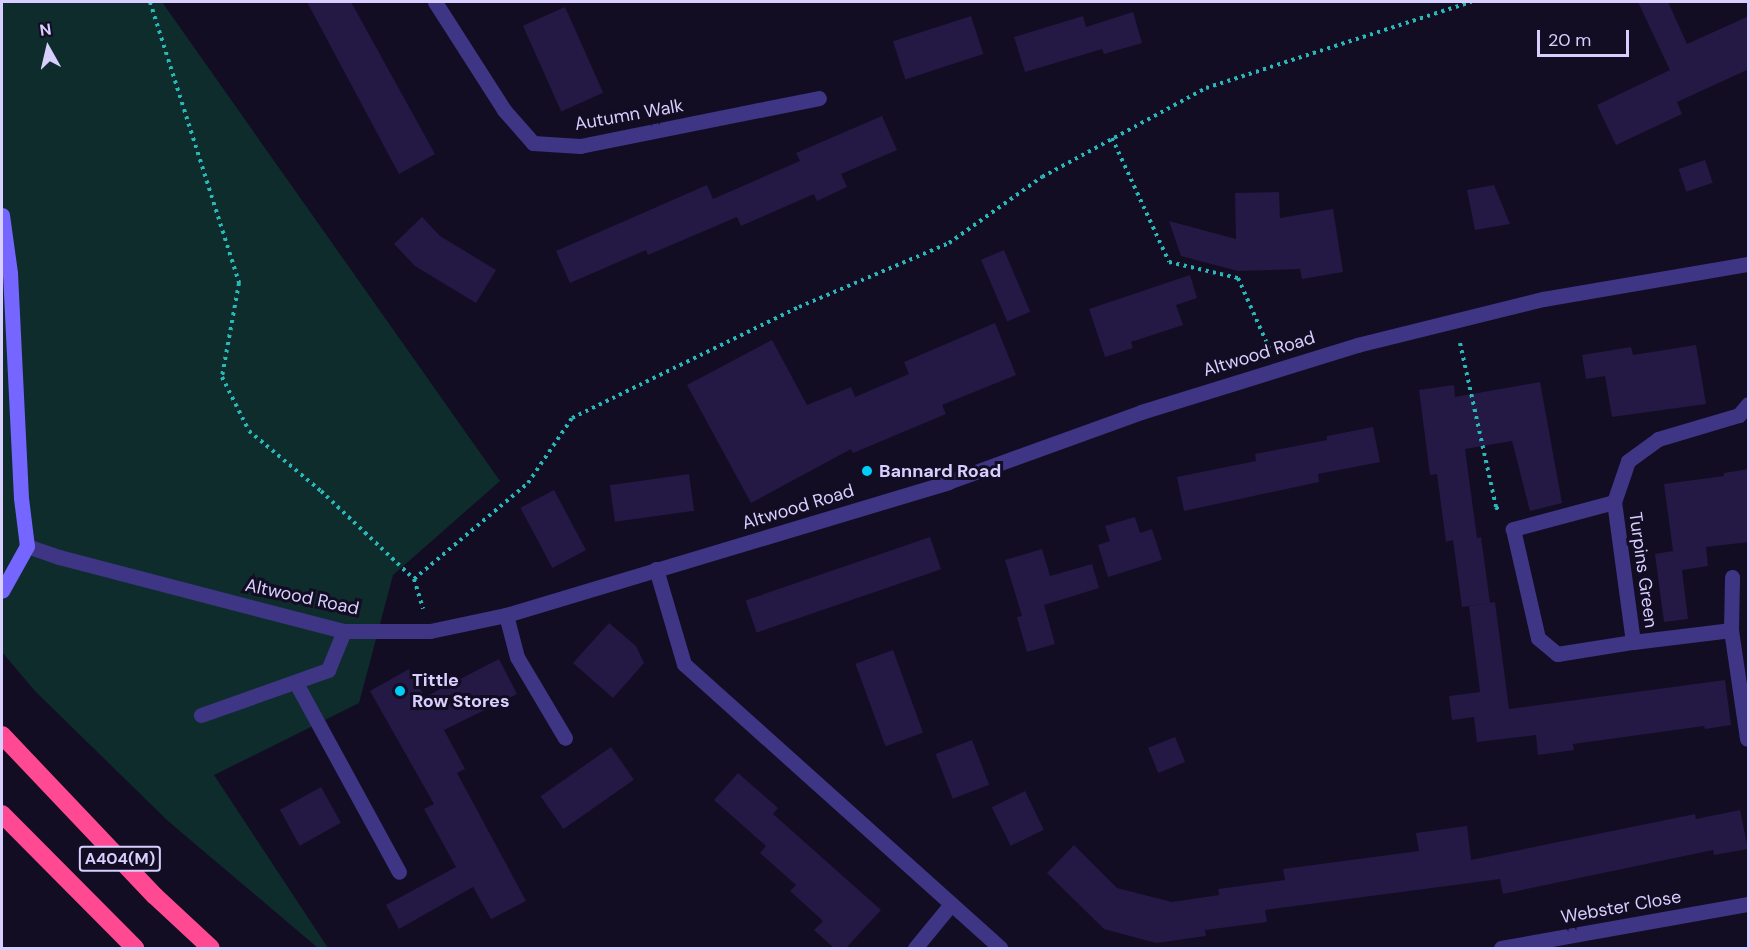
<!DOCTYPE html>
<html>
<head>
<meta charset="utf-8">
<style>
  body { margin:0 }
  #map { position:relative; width:1750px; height:950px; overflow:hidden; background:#120d23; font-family:"DM Sans",sans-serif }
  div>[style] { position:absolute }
  .green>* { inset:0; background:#0f2c2d }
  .building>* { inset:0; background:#241845; transform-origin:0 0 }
  .path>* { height:4px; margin-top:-2px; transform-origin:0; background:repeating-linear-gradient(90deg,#28b8ba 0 3px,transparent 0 7.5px) }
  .lane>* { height:15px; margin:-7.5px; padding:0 7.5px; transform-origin:7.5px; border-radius:7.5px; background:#3e3585 }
  .street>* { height:15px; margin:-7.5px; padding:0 7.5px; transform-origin:7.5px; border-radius:7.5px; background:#3e3585 }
  .secondary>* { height:15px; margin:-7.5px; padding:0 7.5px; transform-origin:7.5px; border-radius:7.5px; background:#7566ff }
  .highway>* { height:18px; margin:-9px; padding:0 9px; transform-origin:9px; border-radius:9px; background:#ff4a93 }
  .dots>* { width:16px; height:16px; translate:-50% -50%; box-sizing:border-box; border:3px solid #120d23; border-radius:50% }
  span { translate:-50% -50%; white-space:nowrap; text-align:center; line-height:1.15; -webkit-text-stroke:6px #120d23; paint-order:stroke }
  .shield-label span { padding:2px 4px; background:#120d23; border:2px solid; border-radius:4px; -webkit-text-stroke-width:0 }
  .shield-label { font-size:16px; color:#d8cfff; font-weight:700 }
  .street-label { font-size:18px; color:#d8cfff }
  .poi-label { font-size:18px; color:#d8cfff; font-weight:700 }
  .left { translate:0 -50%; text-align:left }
  .frame { position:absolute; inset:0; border:3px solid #d8cfff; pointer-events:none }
  .north { position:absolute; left:18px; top:18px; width:60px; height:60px; -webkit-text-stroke:4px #120d23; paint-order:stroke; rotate:352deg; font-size:16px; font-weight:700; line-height:24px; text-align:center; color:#d8cfff }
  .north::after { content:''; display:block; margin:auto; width:21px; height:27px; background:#d8cfff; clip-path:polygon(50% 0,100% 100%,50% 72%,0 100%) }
  .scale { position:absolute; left:1537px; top:30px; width:92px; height:27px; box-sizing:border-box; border:3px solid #d8cfff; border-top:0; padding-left:8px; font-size:18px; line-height:21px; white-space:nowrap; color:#d8cfff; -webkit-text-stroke:4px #120d23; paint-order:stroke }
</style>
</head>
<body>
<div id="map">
  <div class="green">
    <div style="clip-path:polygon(2px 2px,162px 2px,500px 481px,393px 575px,359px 703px,214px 775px,328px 948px,318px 948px,168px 821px,35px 691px,2px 652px)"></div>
  </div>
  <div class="building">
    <div style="clip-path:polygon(307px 2px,351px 2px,435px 154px,399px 174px)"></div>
    <div style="clip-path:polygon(1638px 2px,1668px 2px,1687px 44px,1749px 16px,1749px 69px,1677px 102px,1682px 114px,1616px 145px,1597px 105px,1670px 70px)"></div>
    <div style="left:565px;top:7px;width:94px;height:46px;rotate:66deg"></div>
    <div style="clip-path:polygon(1133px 12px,1142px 43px,1104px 54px,1102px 49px,1025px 72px,1014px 37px,1083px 16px,1086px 27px)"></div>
    <div style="left:971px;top:16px;width:40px;height:82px;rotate:72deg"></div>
    <div style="clip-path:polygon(882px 116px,897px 150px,841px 174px,847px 187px,817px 201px,814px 194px,741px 226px,737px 217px,648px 255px,646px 250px,570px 283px,556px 251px,707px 185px,713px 199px,800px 161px,796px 153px)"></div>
    <div style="left:1705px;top:160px;width:24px;height:28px;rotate:71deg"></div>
    <div style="clip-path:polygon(1494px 185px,1510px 224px,1475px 230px,1467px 190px)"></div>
    <div style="clip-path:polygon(1279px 192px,1280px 218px,1333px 209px,1343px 272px,1302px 279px,1300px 269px,1238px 271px,1181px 256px,1169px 221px,1236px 239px,1235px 193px)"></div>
    <div style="clip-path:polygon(422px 217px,440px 236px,496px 270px,476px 303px,415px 266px,394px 244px)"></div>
    <div style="left:1004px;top:250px;width:67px;height:25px;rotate:67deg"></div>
    <div style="clip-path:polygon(1190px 275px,1197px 298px,1176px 305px,1183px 325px,1131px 342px,1133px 348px,1105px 357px,1089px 309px)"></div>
    <div style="clip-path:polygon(995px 323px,1016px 375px,942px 405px,946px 414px,853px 453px,851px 449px,751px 503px,687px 385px,772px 340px,807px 405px,851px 387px,855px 397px,909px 374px,904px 362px)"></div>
    <div style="clip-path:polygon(1696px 345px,1706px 404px,1612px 417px,1605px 376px,1586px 379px,1582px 355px,1631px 347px,1633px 355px)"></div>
    <div style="clip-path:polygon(1540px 382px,1562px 503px,1530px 511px,1512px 441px,1465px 449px,1477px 538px,1481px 537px,1490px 603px,1462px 607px,1453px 540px,1446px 542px,1437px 474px,1430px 475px,1419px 390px,1454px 385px,1455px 397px)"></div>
    <div style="clip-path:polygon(1373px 427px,1380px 462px,1318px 474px,1319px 482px,1184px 511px,1177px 477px,1256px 461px,1255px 454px,1327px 440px,1327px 436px)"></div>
    <div style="clip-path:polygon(1749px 469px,1749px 542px,1706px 547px,1708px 566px,1682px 570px,1688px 619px,1664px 622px,1655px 554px,1673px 551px,1664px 484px,1724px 476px,1724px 473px)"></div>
    <div style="left:689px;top:474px;width:37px;height:80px;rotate:82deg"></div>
    <div style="left:554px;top:490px;width:68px;height:38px;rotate:62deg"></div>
    <div style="clip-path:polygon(1135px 517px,1140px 533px,1152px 529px,1162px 560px,1108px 577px,1098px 545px,1110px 541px,1105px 526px)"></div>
    <div style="left:930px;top:537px;width:34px;height:195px;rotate:71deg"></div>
    <div style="clip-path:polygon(1042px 549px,1050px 576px,1092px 564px,1099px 588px,1044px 605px,1055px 644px,1027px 652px,1017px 617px,1022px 616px,1005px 560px)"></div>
    <div style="clip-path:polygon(1495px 602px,1509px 709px,1725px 680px,1731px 725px,1705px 729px,1704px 726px,1573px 744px,1574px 750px,1538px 755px,1536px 735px,1477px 742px,1474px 717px,1452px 720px,1449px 696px,1480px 692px,1469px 606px)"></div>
    <div style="clip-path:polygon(609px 623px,636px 646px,644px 663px,613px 698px,573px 663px)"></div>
    <div style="left:893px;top:650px;width:88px;height:40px;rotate:70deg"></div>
    <div style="clip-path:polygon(499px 659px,517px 694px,444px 730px,465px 769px,457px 773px,526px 901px,491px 919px,473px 887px,399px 929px,386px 905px,456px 867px,424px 809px,434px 804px,370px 691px,409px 669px,425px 697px)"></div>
    <div style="left:1175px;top:737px;width:27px;height:29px;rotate:68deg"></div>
    <div style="left:972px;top:740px;width:48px;height:39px;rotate:69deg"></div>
    <div style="left:611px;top:747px;width:40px;height:86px;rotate:55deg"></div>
    <div style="clip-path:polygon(738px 773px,778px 808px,773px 814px,881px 910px,846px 948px,834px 948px,814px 930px,823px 921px,790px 891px,796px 885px,760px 853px,766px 846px,714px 800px)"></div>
    <div style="left:321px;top:787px;width:41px;height:47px;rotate:61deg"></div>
    <div style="left:1025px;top:791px;width:43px;height:37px;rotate:64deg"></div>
    <div style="clip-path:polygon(1740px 810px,1748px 849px,1714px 855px,1713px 850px,1503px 894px,1500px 879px,1265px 910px,1267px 922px,1205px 930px,1206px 936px,1156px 943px,1104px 929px,1047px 873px,1074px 845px,1117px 888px,1172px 902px,1219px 895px,1218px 889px,1285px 880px,1283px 869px,1419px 851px,1416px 833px,1467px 826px,1471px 860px,1695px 814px,1696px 819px)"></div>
  </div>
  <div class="path">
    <div style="left:150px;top:2px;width:295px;rotate:72.4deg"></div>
    <div style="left:239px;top:283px;width:96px;rotate:100.3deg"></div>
    <div style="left:222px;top:377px;width:60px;rotate:63.4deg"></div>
    <div style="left:249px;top:431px;width:94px;rotate:39.8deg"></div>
    <div style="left:321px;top:491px;width:128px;rotate:43.4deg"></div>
    <div style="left:414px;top:579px;width:31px;rotate:73deg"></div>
    <div style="left:1112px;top:138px;width:136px;rotate:65.3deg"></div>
    <div style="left:1169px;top:262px;width:71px;rotate:13.1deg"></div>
    <div style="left:1238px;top:278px;width:77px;rotate:66.1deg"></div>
    <div style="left:1460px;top:343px;width:168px;rotate:77.6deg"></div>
    <div style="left:1496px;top:507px;width:5px;rotate:53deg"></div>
    <div style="left:414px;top:579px;width:149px;rotate:-40.1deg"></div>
    <div style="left:528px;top:483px;width:78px;rotate:-55.9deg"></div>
    <div style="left:572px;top:418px;width:253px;rotate:-26.1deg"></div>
    <div style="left:799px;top:307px;width:163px;rotate:-23.1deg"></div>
    <div style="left:949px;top:243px;width:114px;rotate:-35.4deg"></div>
    <div style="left:1042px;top:177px;width:187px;rotate:-28.5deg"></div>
    <div style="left:1206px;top:88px;width:279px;rotate:-18deg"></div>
  </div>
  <div class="lane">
    <div style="left:759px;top:110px;width:61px;rotate:-11.3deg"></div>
    <div style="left:506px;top:615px;width:43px;rotate:75.3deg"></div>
    <div style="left:517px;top:657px;width:94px;rotate:59.3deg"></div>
    <div style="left:1731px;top:630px;width:53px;rotate:-88.9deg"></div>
    <div style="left:296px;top:683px;width:215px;rotate:61.4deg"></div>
    <div style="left:201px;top:715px;width:135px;rotate:-19.5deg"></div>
    <div style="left:328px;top:670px;width:42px;rotate:-67.7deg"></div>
  </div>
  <div class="street">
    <div style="left:435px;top:2px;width:128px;rotate:57.4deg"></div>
    <div style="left:504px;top:110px;width:44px;rotate:48.7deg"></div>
    <div style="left:533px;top:143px;width:47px;rotate:3.7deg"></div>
    <div style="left:580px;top:146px;width:183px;rotate:-11.4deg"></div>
    <div style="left:1614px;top:502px;width:105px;rotate:165deg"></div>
    <div style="left:1513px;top:529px;width:112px;rotate:77.1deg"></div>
    <div style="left:1538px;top:638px;width:25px;rotate:40deg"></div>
    <div style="left:1557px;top:654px;width:77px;rotate:-9deg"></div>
    <div style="left:1633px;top:642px;width:141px;rotate:-97.7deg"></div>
    <div style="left:1614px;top:502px;width:43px;rotate:-71.1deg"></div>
    <div style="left:1628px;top:461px;width:37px;rotate:-36deg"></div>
    <div style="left:1658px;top:439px;width:84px;rotate:-16.5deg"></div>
    <div style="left:1739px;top:415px;width:14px;rotate:-51deg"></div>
    <div style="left:27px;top:546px;width:34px;rotate:19deg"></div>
    <div style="left:59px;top:557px;width:294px;rotate:14.6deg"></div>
    <div style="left:344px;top:631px;width:86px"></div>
    <div style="left:430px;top:631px;width:78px;rotate:-11.9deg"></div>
    <div style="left:506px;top:615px;width:462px;rotate:-16.7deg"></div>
    <div style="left:948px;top:482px;width:205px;rotate:-19.9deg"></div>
    <div style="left:1141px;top:412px;width:226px;rotate:-17.2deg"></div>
    <div style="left:1357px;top:345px;width:192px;rotate:-13.9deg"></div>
    <div style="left:1543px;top:299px;width:208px;rotate:-9.7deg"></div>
    <div style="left:656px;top:569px;width:99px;rotate:73.6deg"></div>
    <div style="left:684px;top:664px;width:425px;rotate:41.9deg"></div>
    <div style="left:1633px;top:642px;width:99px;rotate:-7deg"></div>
    <div style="left:1731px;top:630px;width:110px;rotate:81.6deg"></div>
    <div style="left:915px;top:948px;width:57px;rotate:-50.7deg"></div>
    <div style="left:1501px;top:948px;width:251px;rotate:-10.1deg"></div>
  </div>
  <div class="secondary">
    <div style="left:2px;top:215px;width:59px;rotate:82.1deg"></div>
    <div style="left:10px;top:273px;width:225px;rotate:87.2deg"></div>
    <div style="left:21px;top:498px;width:48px;rotate:82.9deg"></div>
    <div style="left:27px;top:546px;width:51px;rotate:119.1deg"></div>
  </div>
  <div class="highway">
    <div style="left:2px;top:735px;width:222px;rotate:46.5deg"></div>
    <div style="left:155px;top:896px;width:76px;rotate:42.9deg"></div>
    <div style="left:2px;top:814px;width:189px;rotate:45.2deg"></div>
  </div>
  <div class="dots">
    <div style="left:867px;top:471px;background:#00cefa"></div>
    <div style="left:400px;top:691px;background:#00cefa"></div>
  </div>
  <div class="shield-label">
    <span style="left:120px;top:859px">A404(M)</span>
  </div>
  <div class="street-label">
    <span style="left:629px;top:115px;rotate:-10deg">Autumn Walk</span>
    <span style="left:1259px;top:354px;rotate:-17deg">Altwood Road</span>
    <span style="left:798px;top:507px;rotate:-17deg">Altwood Road</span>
    <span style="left:1643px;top:570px;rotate:82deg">Turpins Green</span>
    <span style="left:302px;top:597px;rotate:12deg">Altwood Road</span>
    <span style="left:1621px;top:907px;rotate:-10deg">Webster Close</span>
  </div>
  <div class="poi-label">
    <span class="left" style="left:879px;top:471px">Bannard Road</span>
    <span class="left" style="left:412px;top:691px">Tittle<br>Row Stores</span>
  </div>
  <div class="frame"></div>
  <div class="north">N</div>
  <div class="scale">20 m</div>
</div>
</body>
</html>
